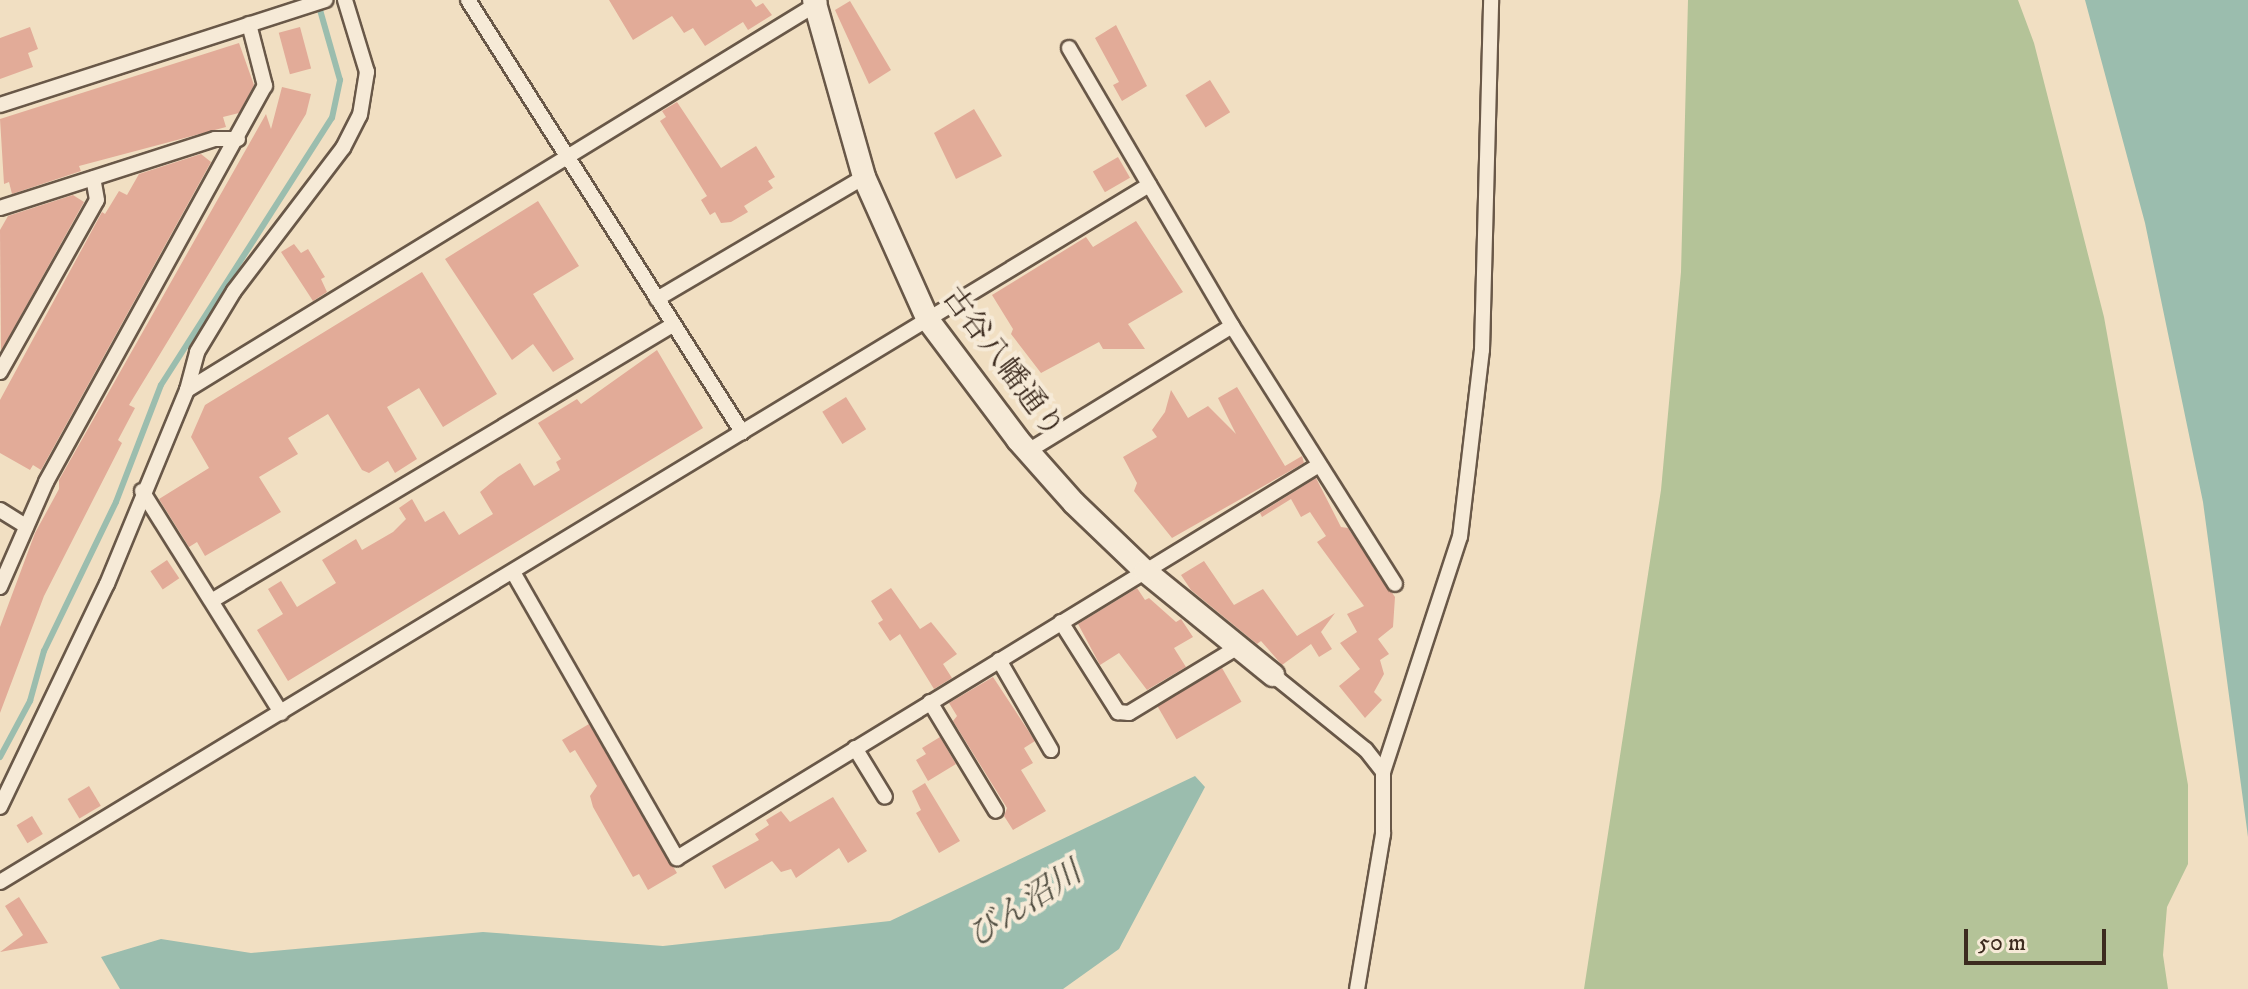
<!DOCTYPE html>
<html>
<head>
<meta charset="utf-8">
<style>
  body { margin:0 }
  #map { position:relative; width:2248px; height:989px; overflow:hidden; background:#f1dfc2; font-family:"IM FELL DW Pica","Noto Serif JP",serif }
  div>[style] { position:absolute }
  .green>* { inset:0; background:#b4c398 }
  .water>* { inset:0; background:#9bbdae }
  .stream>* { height:6px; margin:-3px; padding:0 3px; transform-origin:3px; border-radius:3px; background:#9bbdae }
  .building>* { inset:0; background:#e2ab98; transform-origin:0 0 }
  .roads { filter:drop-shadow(2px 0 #695848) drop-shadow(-2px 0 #695848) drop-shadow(0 2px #695848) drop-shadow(0 -2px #695848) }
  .street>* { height:14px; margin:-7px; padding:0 7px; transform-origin:7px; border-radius:7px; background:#f6ead7 }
  .secondary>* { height:22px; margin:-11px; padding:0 11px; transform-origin:11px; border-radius:11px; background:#f6ead7 }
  span { translate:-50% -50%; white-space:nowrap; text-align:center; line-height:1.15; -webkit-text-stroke:8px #f6ead7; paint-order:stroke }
  .street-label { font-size:30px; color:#3c2b1f }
  .water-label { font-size:32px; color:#545043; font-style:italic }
  .scale { position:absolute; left:1964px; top:929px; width:142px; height:36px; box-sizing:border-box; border:4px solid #3c2b1f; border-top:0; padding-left:10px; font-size:24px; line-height:28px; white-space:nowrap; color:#3c2b1f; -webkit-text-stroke:6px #f6ead7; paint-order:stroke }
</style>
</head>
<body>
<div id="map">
  <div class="green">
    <div style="clip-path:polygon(1688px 0,2018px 0,2034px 43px,2104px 317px,2188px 785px,2188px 864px,2167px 907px,2163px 955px,2168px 989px,1584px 989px,1661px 490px,1681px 272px)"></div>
  </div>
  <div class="water">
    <div style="clip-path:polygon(2085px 0,2248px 0,2248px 837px,2203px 502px,2145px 223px)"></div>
    <div style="clip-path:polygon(1195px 776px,1205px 787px,1119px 949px,1063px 989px,120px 989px,101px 957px,161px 939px,251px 953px,483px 932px,663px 946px,890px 921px)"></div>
  </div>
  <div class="stream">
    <div style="left:0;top:757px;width:64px;rotate:-61.8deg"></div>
    <div style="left:30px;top:701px;width:52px;rotate:-74.4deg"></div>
    <div style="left:44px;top:651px;width:165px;rotate:-64.2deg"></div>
    <div style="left:116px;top:502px;width:125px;rotate:-69deg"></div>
    <div style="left:161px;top:385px;width:317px;rotate:-57.4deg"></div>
    <div style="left:332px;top:118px;width:39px;rotate:-78deg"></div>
    <div style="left:340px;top:80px;width:80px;rotate:-105.9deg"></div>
  </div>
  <div class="building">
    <div style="clip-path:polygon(609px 0,751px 0,756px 7px,763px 3px,772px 15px,748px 30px,743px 22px,705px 46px,693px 28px,684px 33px,672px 16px,633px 40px)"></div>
    <div style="clip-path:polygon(850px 1px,891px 70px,869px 84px,835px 10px)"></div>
    <div style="clip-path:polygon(1116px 25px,1147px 86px,1122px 101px,1113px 85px,1119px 82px,1095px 38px)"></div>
    <div style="clip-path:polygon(30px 27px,38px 49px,28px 53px,33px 67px,0 79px,0 38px)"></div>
    <div style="left:300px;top:27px;width:43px;height:22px;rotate:75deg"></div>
    <div style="clip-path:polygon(239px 43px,254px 85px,239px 113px,223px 117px,226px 127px,79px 166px,81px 171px,12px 194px,9px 182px,4px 184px,0 119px)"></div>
    <div style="left:1210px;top:80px;width:38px;height:29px;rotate:58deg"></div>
    <div style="clip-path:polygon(282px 87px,311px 94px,306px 114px,129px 405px,135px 408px,118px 440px,122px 443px,44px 596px,0 713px,0 627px,35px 533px,59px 489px,59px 480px,266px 114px,271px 129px)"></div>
    <div style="clip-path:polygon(677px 102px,721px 168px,756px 146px,775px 177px,768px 181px,773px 188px,744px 206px,748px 212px,731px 222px,721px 223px,715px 212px,710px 215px,701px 200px,707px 196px,660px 121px,666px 117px,662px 111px)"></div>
    <div style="clip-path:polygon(974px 109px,1002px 156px,956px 179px,934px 133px)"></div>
    <div style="clip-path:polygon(201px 154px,211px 162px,41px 470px,33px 465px,30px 470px,0 453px,0 400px,102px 212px,105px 214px,119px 191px,127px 195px,139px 174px)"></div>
    <div style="left:1118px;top:157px;width:24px;height:29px;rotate:60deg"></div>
    <div style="clip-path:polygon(73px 195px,84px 202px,1px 351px,0 230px,8px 216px)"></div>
    <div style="clip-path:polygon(538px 201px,579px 266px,533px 294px,574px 359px,553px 372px,533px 344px,512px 360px,445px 259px)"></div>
    <div style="clip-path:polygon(1136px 221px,1183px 292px,1128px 324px,1145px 349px,1103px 349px,1099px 342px,1041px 373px,1011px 334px,1013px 329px,992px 295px,1086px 237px,1093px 247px)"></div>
    <div style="clip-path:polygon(294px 244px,301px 253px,308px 249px,325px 277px,321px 279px,327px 292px,313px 301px,281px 252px)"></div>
    <div style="clip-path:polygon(422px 272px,497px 394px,443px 427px,419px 388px,387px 407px,417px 459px,395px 473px,388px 461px,369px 473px,362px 470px,328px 414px,288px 438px,298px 454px,259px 477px,281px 512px,205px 556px,197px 542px,189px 547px,159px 499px,209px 468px,191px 437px,205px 405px)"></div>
    <div style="clip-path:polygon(657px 350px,703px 428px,288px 681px,257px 630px,283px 614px,268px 589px,281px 581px,297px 607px,336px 583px,322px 560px,356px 539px,362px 550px,393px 532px,406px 519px,399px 508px,412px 499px,425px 522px,444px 511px,459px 535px,493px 514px,480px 492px,498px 477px,520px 463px,534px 486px,560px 470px,556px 462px,561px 459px,538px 423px,577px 399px,581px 404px)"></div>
    <div style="clip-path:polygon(1237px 387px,1285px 466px,1302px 456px,1304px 463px,1172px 538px,1134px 491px,1137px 483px,1123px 457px,1157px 437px,1152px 430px,1165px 412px,1171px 390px,1188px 418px,1208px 406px,1236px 434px,1218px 398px)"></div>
    <div style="left:846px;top:397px;width:38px;height:28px;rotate:58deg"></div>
    <div style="clip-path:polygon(1316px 478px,1341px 527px,1348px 528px,1395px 597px,1393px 627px,1378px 639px,1389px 654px,1380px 660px,1384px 674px,1374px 692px,1382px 700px,1365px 718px,1339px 686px,1360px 669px,1340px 643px,1357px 632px,1347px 614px,1364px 606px,1317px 542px,1326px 536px,1310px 512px,1301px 517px,1291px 499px,1262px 517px,1260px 513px)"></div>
    <div style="left:167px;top:560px;width:22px;height:20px;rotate:56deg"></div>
    <div style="clip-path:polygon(1204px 561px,1234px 605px,1263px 589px,1297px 636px,1335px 613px,1321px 632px,1332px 649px,1319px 657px,1311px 644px,1282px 665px,1261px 641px,1257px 644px,1191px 590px,1181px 575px)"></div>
    <div style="clip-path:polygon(891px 588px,920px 629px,931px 622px,957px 654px,943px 664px,952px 678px,934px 689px,900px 634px,890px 641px,878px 623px,883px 620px,871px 601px)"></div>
    <div style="clip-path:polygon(1137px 588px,1145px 600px,1149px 598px,1176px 622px,1181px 619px,1193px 637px,1174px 648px,1186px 667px,1147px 690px,1119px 653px,1100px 665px,1078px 624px)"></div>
    <div style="left:1222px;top:668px;width:39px;height:75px;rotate:60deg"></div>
    <div style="clip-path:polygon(993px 677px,1035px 741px,1024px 748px,1033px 763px,1021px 770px,1046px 811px,1013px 830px,1004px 816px,1007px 808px,953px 721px,957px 716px,949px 703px)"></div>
    <div style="clip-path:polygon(589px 724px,677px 873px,648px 890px,639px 874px,633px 877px,593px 807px,590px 796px,597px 786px,575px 750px,570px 753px,562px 740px)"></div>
    <div style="clip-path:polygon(940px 737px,956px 764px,928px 781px,916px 760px,926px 754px,922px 748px)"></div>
    <div style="clip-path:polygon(925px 783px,960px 841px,939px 853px,916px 813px,921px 810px,912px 791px)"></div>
    <div style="left:89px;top:786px;width:23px;height:25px;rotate:59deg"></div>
    <div style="clip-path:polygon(833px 797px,867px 851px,848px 863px,839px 848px,796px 878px,791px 869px,781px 872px,772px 861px,725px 889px,712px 866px,759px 840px,755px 834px,769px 825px,766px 820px,781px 811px,790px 822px)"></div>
    <div style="left:32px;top:816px;width:21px;height:18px;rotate:59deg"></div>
    <div style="clip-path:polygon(19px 897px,48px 943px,0 952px,23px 935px,5px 906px)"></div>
  </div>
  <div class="roads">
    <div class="street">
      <div style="left:468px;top:0;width:512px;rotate:57.61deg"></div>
      <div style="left:1069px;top:48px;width:322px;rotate:59.6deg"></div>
      <div style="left:1232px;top:326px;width:305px;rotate:57.7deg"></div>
      <div style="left:0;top:105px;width:342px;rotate:-17.9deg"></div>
      <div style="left:0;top:208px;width:226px;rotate:-17.8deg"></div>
      <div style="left:215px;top:139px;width:23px"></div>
      <div style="left:657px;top:299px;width:240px;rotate:-30.5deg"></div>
      <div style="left:0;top:372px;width:197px;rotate:-60.6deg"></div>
      <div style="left:97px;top:200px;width:22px;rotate:-100deg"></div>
      <div style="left:187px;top:390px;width:39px;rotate:-75deg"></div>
      <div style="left:197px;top:352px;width:71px;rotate:-58.8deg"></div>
      <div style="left:234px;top:291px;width:180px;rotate:-52.7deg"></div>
      <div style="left:343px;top:148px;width:37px;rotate:-63deg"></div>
      <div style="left:360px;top:115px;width:44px;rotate:-80.8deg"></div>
      <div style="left:367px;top:72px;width:75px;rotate:-107deg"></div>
      <div style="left:1028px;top:451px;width:239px;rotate:-31.5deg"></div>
      <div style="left:142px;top:491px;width:262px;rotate:57.9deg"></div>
      <div style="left:0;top:510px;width:31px;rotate:32deg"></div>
      <div style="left:513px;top:572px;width:330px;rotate:60.2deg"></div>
      <div style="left:677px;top:858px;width:753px;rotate:-31.47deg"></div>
      <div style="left:0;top:587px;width:115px;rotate:-66.3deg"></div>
      <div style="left:46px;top:482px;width:453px;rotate:-61.1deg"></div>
      <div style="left:265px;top:86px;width:64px;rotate:-104.5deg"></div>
      <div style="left:213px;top:600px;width:534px;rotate:-30.89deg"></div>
      <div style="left:1061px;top:622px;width:107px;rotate:57.7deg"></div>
      <div style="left:1118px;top:712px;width:11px;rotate:5deg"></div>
      <div style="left:1129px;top:713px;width:127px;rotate:-31.2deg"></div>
      <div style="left:999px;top:660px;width:104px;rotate:60deg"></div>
      <div style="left:1273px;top:675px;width:119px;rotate:38.9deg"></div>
      <div style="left:1366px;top:750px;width:28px;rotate:52deg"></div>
      <div style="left:1383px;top:772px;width:62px;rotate:90deg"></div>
      <div style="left:1383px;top:834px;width:157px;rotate:99.5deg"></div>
      <div style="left:930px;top:702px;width:127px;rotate:58.8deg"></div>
      <div style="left:855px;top:748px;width:57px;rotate:58.5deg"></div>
      <div style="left:1383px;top:772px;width:247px;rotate:-71.9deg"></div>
      <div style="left:1460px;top:537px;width:188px;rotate:-83.3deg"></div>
      <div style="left:1482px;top:350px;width:350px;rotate:-88.5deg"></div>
      <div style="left:0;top:807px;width:247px;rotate:-64.4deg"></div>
      <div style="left:107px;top:584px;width:210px;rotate:-67.6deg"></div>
      <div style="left:187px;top:390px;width:742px;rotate:-31.51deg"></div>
      <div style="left:0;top:882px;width:1344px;rotate:-31.24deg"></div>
    </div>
    <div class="secondary">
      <div style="left:814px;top:0;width:184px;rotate:74.2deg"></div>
      <div style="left:864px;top:177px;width:157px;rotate:65.9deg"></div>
      <div style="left:928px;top:320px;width:150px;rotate:53.1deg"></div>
      <div style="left:1018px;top:440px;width:84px;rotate:48.4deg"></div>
      <div style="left:1074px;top:503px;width:98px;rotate:43.8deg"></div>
      <div style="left:1145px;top:571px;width:165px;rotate:39.1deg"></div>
    </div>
  </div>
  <div class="street-label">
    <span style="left:1002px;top:363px;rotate:53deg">古谷八幡通り</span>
  </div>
  <div class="water-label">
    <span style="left:1025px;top:905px;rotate:-33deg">びん沼川</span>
  </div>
  <div class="scale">50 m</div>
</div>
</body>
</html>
